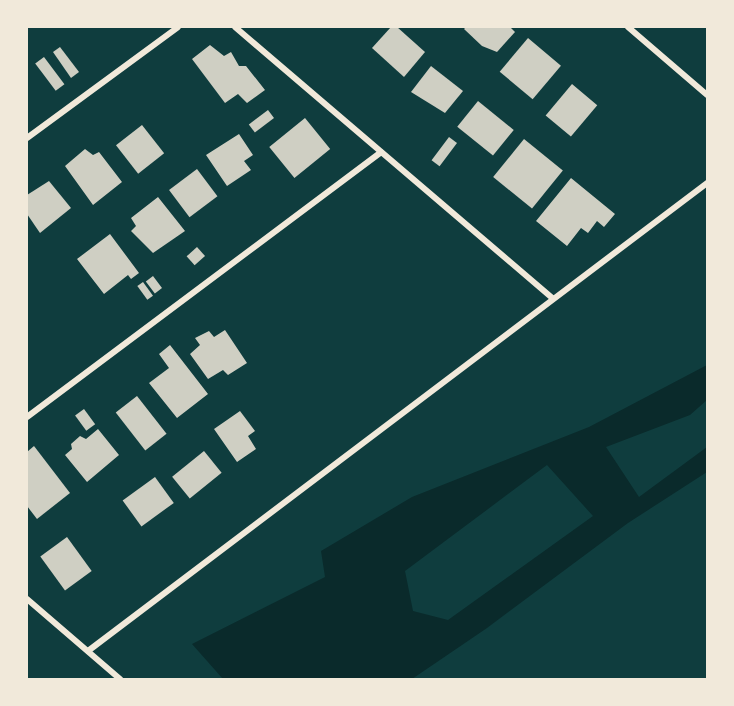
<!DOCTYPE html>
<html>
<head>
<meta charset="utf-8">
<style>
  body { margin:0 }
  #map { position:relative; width:734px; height:706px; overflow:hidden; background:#0f3d3e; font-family:"Noto Sans",sans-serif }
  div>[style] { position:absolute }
  .water>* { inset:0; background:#0a2a2b }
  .building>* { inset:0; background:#cfcfc3; transform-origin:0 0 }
  .minor>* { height:6px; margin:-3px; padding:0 3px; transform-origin:3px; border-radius:3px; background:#f1e9da }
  span { translate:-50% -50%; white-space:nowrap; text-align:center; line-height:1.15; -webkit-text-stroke:4.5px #f1e9da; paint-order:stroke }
  .frame { position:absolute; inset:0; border:28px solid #f1e9da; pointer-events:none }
</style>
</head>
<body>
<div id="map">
  <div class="water">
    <div style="clip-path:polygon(evenodd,707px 365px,707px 400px,690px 415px,606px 447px,639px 497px,707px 447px,707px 472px,628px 523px,487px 628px,412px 679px,223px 679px,192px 644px,325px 577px,321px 551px,412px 497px,589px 427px,707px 365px,547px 465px,593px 516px,448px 620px,413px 611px,405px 571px,547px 465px)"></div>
  </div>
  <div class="building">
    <div style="clip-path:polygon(391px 27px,397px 27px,425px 52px,404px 77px,372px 48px)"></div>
    <div style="clip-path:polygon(466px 27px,510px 27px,515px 32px,497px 52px,482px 46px,464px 29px)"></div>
    <div style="left:528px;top:38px;width:43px;height:44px;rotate:40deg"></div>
    <div style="clip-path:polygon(210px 45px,224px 56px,231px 52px,239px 66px,246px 66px,265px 90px,247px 103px,238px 94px,225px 103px,192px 59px)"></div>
    <div style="clip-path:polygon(60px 47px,79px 72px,71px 78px,53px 52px)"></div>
    <div style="left:44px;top:57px;width:34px;height:11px;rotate:53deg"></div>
    <div style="clip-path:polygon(431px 66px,463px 91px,445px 113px,411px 92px)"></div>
    <div style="left:572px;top:84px;width:33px;height:41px;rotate:40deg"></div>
    <div style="left:478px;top:101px;width:46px;height:33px;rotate:39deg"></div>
    <div style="left:268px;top:110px;width:10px;height:24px;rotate:53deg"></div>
    <div style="left:305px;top:118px;width:40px;height:46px;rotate:51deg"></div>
    <div style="left:142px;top:125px;width:36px;height:33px;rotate:52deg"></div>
    <div style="clip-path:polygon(239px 134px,253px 155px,244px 161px,251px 170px,227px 186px,206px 155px)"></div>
    <div style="left:449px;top:137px;width:10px;height:29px;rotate:37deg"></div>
    <div style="left:524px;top:139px;width:50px;height:49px;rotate:39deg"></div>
    <div style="clip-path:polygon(85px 149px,93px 155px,99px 152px,122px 182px,93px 205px,65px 166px)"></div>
    <div style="left:197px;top:169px;width:34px;height:35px;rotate:53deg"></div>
    <div style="clip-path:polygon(571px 178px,615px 214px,604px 227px,597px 221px,588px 233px,581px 228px,567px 246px,536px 221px)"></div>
    <div style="clip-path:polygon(49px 181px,71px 208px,40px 233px,27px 214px,27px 195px)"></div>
    <div style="clip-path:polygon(158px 197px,185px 231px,153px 253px,131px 231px,136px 226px,131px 218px)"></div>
    <div style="clip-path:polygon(110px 234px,139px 273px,131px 279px,128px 275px,104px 294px,77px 259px)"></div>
    <div style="left:197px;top:247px;width:12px;height:14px;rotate:48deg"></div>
    <div style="left:153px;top:276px;width:15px;height:9px;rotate:53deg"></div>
    <div style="left:143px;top:282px;width:17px;height:7px;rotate:54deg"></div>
    <div style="clip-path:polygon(225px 330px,247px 363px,228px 375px,223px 370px,208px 379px,190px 354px,200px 345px,195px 338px,209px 331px,214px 337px)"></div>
    <div style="clip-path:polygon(170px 345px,208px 394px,177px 418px,149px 383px,169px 368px,159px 354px)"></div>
    <div style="left:137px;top:396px;width:48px;height:27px;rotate:52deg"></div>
    <div style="left:84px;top:409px;width:19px;height:11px;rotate:54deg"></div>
    <div style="clip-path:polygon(240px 411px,255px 431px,248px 436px,256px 449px,237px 462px,214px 429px)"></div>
    <div style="clip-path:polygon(98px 429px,119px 455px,87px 482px,65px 455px,72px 449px,71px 444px,80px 436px,86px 439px)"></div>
    <div style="clip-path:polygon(34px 446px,70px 493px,37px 519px,27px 506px,27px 452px)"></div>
    <div style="left:204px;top:451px;width:28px;height:41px;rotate:51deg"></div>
    <div style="left:155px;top:477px;width:32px;height:40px;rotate:54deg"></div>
    <div style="left:67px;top:537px;width:42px;height:33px;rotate:54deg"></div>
  </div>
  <div class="minor">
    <div style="left:235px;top:27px;width:418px;rotate:40.5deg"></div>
    <div style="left:628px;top:27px;width:104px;rotate:40.7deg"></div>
    <div style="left:27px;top:138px;width:187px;rotate:-36.3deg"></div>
    <div style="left:27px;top:417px;width:442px;rotate:-36.8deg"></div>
    <div style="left:27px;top:599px;width:123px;rotate:40.7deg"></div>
    <div style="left:88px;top:651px;width:776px;rotate:-37.09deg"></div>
  </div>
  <div class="frame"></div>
</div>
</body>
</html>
